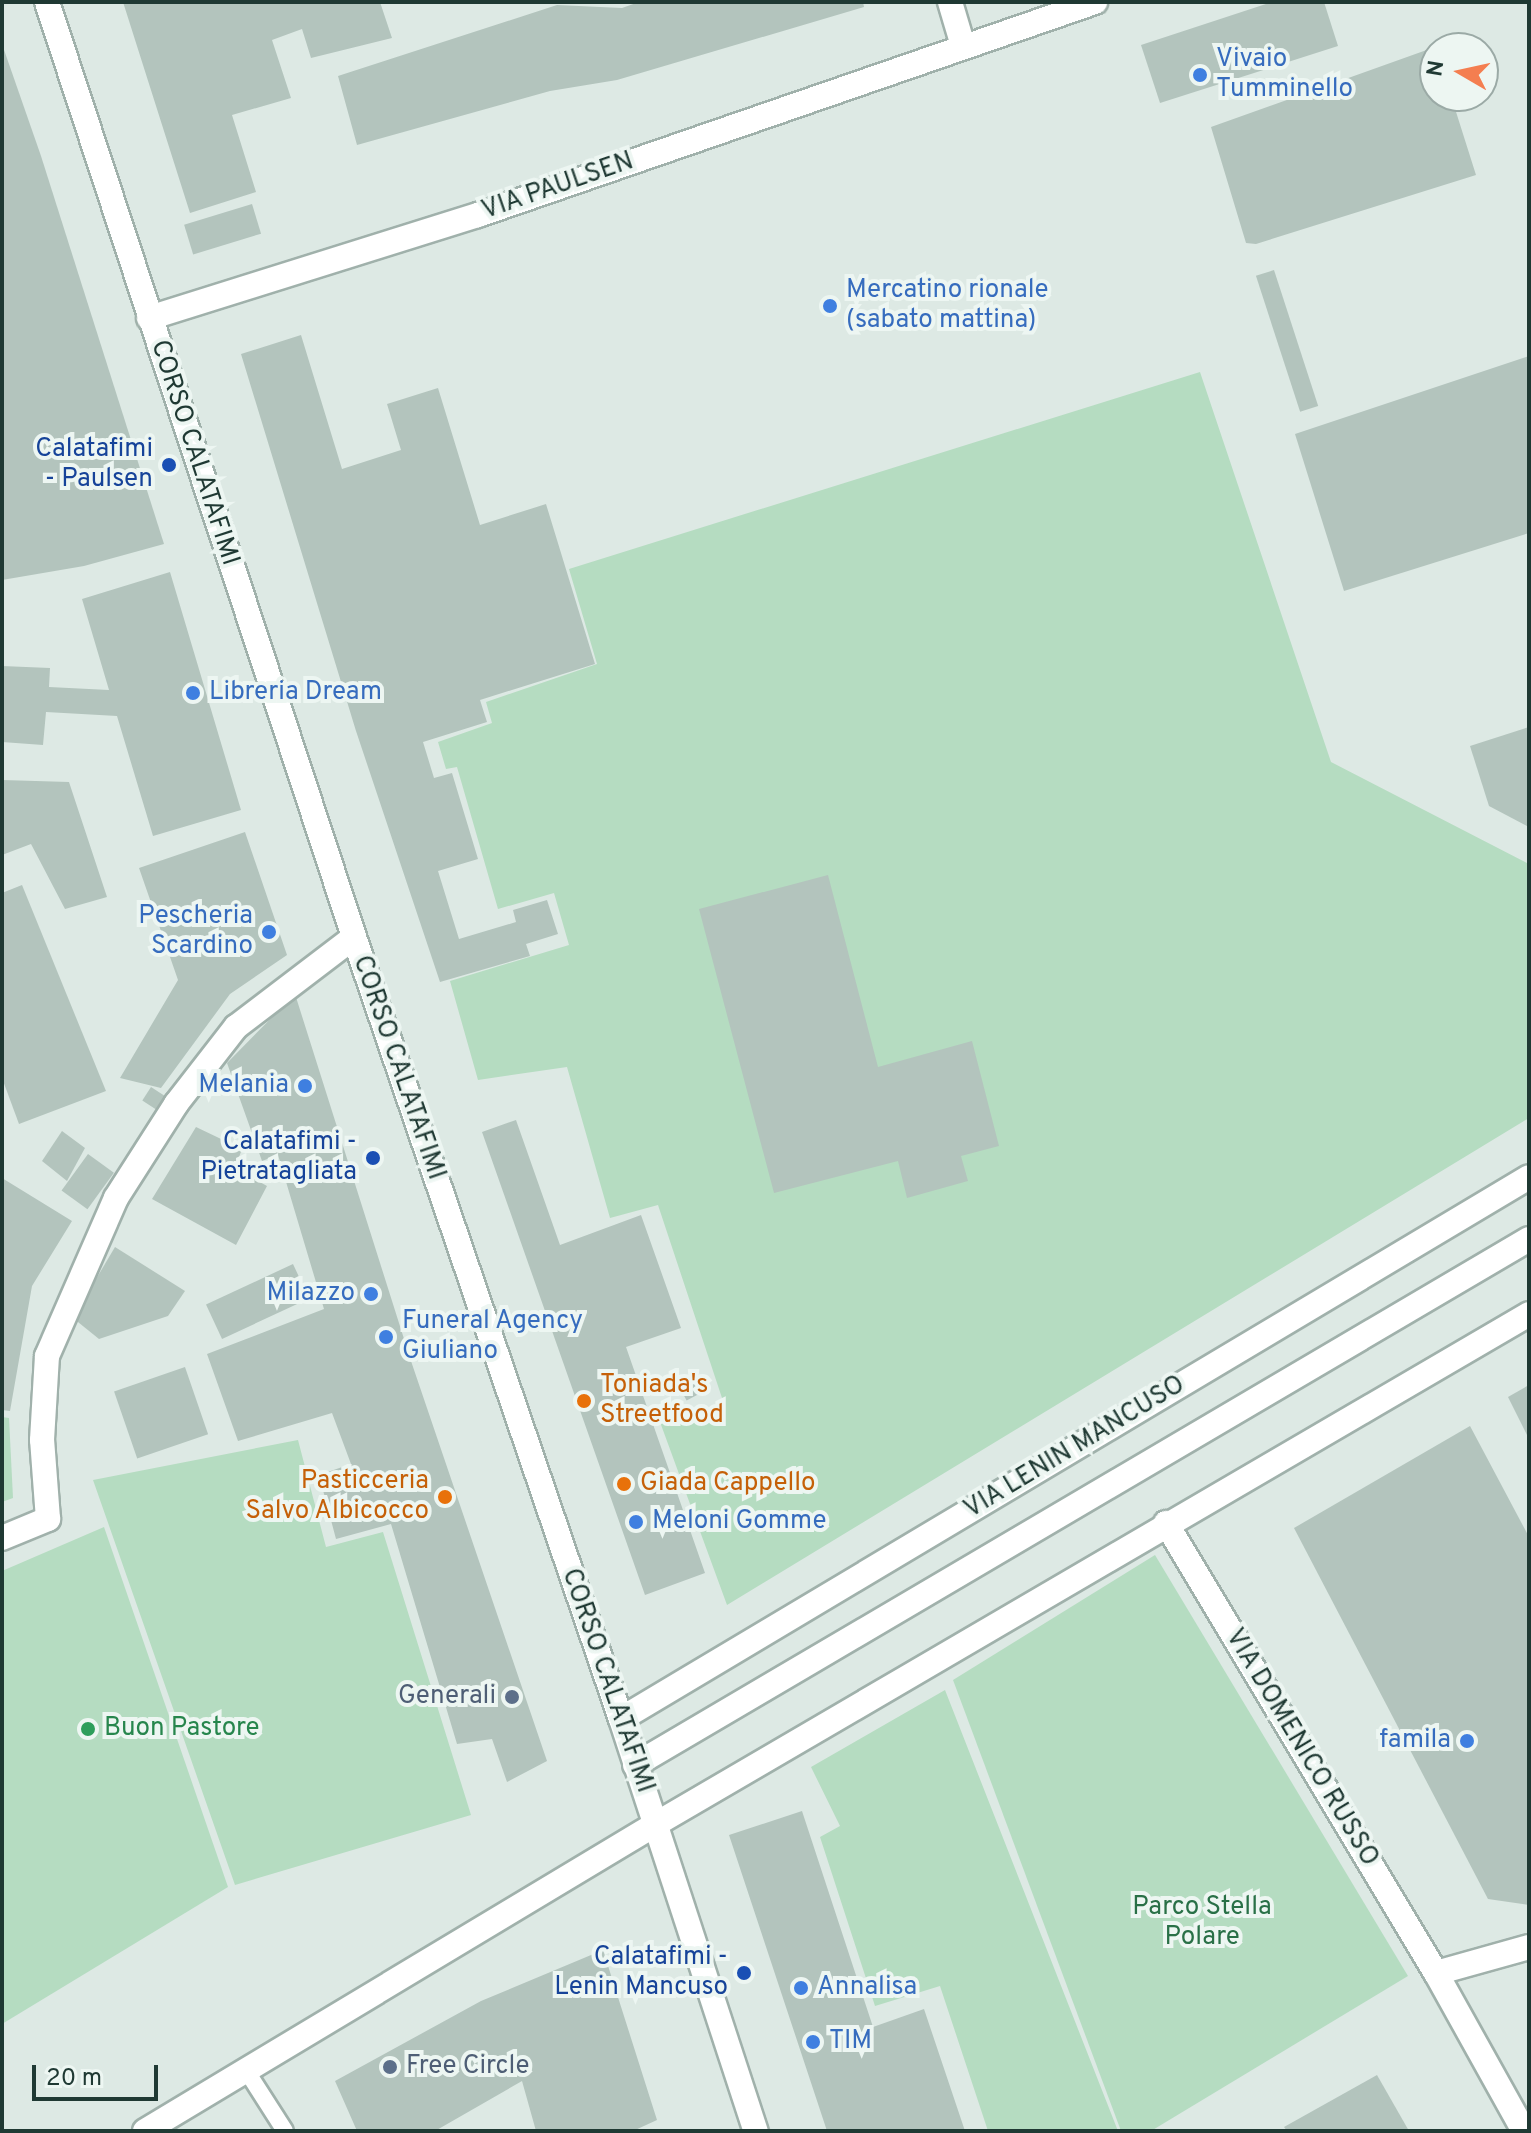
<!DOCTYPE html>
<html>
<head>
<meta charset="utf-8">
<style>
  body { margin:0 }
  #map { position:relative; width:1531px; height:2133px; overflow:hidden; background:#dde9e4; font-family:Overpass,sans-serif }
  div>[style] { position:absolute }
  .green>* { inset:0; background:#b5dcc1 }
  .building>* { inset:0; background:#b3c4bd; transform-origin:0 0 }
  .roads { filter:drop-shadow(2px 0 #a0b1ab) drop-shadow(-2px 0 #a0b1ab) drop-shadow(0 2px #a0b1ab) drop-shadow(0 -2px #a0b1ab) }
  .service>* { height:16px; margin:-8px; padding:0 8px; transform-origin:8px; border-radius:8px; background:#fff }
  .minor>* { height:24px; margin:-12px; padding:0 12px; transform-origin:12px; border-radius:12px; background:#fff }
  .tertiary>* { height:24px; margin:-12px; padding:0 12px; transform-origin:12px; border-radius:12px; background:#fff }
  .secondary>* { height:24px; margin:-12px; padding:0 12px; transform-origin:12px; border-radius:12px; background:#fff }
  .dots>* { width:22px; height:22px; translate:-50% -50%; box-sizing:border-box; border:4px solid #edf6f2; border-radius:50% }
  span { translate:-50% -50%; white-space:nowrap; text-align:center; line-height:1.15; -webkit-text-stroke:8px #edf6f2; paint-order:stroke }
  .shop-label { font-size:26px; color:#366cbe }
  .left { translate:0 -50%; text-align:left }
  .right { translate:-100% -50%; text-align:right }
  .street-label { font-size:26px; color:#1f3933 }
  .transit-label { font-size:26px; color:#164399 }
  .food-label { font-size:26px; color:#c56008 }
  .service-label { font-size:26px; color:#4e5e75 }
  .leisure-label { font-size:26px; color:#27864d }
  .park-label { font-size:26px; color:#297047 }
  .frame { position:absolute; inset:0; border:4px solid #1f3933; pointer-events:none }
  .north { position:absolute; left:1419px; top:32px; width:80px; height:80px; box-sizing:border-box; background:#edf6f2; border:2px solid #9baaa6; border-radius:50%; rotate:279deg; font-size:22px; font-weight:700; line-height:32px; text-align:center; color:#1f3933 }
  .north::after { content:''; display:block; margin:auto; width:28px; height:36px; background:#f47e50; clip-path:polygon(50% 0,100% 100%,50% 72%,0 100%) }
  .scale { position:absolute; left:32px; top:2065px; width:126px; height:36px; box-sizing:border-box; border:4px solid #1f3933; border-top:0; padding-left:10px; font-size:24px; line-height:28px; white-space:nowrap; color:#1f3933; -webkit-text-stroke:6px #edf6f2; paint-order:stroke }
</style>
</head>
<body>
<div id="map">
  <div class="green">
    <div style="clip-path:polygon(1200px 372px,1331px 762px,1529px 864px,1529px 1118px,727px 1605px,660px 1422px,724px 1404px,658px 1205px,610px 1218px,567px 1067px,478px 1080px,450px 981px,569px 945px,554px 893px,498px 909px,457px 767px,446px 769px,438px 742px,492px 723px,486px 702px,597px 664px,569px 569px)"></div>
    <div style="clip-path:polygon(2px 1417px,9px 1418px,13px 1498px,2px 1502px)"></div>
    <div style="clip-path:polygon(298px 1440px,326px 1547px,383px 1532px,471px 1815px,235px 1885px,93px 1480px)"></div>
    <div style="clip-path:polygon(104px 1527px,228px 1887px,2px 2024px,2px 1571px)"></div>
    <div style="clip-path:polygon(1155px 1555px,1408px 1976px,1151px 2131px,1121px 2131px,953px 1680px)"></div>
    <div style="clip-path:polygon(945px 1690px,1118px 2131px,988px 2131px,940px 1986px,875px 2006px,820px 1837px,840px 1826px,811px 1767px)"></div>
  </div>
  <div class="building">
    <div style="clip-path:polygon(123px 2px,380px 2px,392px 38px,311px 58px,302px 29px,272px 40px,291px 98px,232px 115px,256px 192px,190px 213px)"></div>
    <div style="clip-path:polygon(639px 2px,863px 2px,864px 7px,617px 80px,550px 91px,357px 145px,338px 76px,557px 5px,622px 8px)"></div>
    <div style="clip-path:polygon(1272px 2px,1324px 2px,1338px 46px,1160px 103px,1141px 45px)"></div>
    <div style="clip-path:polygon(2px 44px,41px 156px,164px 544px,84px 566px,2px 580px)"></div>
    <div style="clip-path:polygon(1435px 47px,1435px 96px,1451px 96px,1476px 175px,1256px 244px,1246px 243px,1211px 127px)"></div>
    <div style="left:252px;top:204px;width:31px;height:71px;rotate:73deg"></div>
    <div style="left:1274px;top:270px;width:143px;height:19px;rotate:72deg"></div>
    <div style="clip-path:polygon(301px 335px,342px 469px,401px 450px,387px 404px,438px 388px,480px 525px,546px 504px,595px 664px,480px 700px,487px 722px,423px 742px,434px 778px,452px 773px,478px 859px,438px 871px,459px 939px,516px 922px,513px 910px,547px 900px,558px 934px,526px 944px,530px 956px,440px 982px,356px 731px,241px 354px)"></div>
    <div style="clip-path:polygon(1529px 356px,1529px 533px,1344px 591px,1295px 434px)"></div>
    <div style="clip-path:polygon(170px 572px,241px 810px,153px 836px,117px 716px,46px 712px,43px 745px,2px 742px,2px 666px,50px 668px,49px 687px,109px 690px,82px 599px)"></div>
    <div style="clip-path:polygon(1529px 727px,1529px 827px,1489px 806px,1470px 746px)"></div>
    <div style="clip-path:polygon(2px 780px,69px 782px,107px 897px,65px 909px,31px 844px,2px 855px)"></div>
    <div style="clip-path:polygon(245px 832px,287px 955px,230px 994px,161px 1088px,120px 1078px,178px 980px,139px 868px)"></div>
    <div style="clip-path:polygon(828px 875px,878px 1067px,972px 1041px,999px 1146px,961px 1156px,968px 1181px,907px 1198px,898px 1161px,774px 1193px,699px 909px)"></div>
    <div style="clip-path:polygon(22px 885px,106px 1091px,19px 1124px,2px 1078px,2px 893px)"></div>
    <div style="clip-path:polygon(295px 994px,411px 1361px,547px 1761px,507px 1782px,492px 1739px,457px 1744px,391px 1524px,336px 1539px,319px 1475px,351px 1464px,332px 1413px,238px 1441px,207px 1354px,324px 1309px,278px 1155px,262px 1161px,227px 1063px)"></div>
    <div style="left:151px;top:1087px;width:17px;height:16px;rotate:33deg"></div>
    <div style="clip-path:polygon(516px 1120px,560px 1245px,641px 1215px,681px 1328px,626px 1347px,705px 1573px,645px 1595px,482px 1132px)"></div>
    <div style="clip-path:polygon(196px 1127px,242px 1149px,235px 1168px,267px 1186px,236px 1245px,152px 1199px)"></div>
    <div style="clip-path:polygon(62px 1131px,85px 1148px,67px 1181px,42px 1161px)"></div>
    <div style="left:88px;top:1154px;width:32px;height:45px;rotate:36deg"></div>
    <div style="clip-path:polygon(2px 1178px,72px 1221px,32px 1286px,10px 1411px,2px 1410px)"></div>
    <div style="clip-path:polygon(115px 1247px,185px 1291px,168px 1316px,99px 1339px,73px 1318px)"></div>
    <div style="left:293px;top:1264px;width:38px;height:96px;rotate:65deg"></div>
    <div style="left:185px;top:1367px;width:71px;height:75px;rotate:71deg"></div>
    <div style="left:698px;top:1373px;width:19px;height:23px;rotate:62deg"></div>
    <div style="clip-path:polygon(1529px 1385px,1529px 1439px,1508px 1397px)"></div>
    <div style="clip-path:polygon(1470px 1426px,1529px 1537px,1529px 1905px,1488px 1899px,1294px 1528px)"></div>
    <div style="clip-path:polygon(802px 1811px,873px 2027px,924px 2009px,965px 2131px,827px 2131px,729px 1835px)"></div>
    <div style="clip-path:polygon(603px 1950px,657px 2120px,633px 2131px,536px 2131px,522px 2081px,435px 2131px,357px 2131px,335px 2081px,481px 2001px)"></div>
    <div style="clip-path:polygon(1377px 2075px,1409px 2131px,1287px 2131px,1284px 2127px)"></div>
  </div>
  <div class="roads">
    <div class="service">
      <div style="left:246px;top:2070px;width:72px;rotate:57.4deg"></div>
    </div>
    <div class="minor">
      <div style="left:950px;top:2px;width:46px;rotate:73.5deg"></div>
      <div style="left:149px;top:318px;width:345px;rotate:-17.4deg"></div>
      <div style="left:478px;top:215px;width:653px;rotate:-19.05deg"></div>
      <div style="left:1166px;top:1523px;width:525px;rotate:59.04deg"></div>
      <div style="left:1436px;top:1973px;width:181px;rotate:60.9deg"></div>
      <div style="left:2px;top:1538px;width:50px;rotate:-22.4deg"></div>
      <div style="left:48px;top:1519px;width:79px;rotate:-94.3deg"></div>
      <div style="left:42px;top:1440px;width:84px;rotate:-86.6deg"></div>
      <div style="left:47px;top:1356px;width:172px;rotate:-66.4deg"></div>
      <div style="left:116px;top:1198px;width:112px;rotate:-57.4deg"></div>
      <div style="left:176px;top:1104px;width:98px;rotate:-52.1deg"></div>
      <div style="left:236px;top:1027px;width:148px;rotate:-37.3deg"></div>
      <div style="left:635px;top:1765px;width:1037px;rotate:-30.47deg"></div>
      <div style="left:1436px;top:1973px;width:97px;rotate:-15.6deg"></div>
      <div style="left:145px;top:2131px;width:596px;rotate:-31deg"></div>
    </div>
    <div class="tertiary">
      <div style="left:621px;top:1719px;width:1057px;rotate:-30.83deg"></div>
      <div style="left:656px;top:1824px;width:1011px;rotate:-30.29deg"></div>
    </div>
    <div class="secondary">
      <div style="left:47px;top:2px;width:984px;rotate:71.82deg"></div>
      <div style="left:354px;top:937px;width:826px;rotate:71.15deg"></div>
      <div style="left:621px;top:1719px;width:434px;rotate:71.9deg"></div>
    </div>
  </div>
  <div class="dots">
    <div style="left:1200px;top:75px;background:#3f7fe0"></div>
    <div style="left:830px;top:306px;background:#3f7fe0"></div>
    <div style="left:169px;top:465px;background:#1a4fb4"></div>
    <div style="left:193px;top:693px;background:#3f7fe0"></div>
    <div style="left:269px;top:932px;background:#3f7fe0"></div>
    <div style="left:305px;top:1086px;background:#3f7fe0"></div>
    <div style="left:373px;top:1158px;background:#1a4fb4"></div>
    <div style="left:371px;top:1294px;background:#3f7fe0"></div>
    <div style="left:386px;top:1337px;background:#3f7fe0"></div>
    <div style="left:584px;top:1401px;background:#e8710a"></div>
    <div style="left:624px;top:1484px;background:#e8710a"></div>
    <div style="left:445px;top:1497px;background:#e8710a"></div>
    <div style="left:636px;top:1522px;background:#3f7fe0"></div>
    <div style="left:512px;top:1697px;background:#5c6f8a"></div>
    <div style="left:88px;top:1729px;background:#2e9e5b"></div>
    <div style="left:1467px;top:1741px;background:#3f7fe0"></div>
    <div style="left:744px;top:1973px;background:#1a4fb4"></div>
    <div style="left:801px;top:1988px;background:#3f7fe0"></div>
    <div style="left:813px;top:2042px;background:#3f7fe0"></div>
    <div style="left:390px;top:2067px;background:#5c6f8a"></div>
  </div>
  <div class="shop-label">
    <span class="left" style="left:1216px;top:75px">Vivaio<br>Tumminello</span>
    <span class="left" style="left:846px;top:306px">Mercatino rionale<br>(sabato mattina)</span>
    <span class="left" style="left:209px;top:693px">Libreria Dream</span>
    <span class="right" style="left:253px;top:932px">Pescheria<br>Scardino</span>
    <span class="right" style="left:289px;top:1086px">Melania</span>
    <span class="right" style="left:355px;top:1294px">Milazzo</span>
    <span class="left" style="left:402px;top:1337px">Funeral Agency<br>Giuliano</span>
    <span class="left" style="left:652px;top:1522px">Meloni Gomme</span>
    <span class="right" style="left:1451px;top:1741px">famila</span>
    <span class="left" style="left:817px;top:1988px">Annalisa</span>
    <span class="left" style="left:829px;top:2042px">TIM</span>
  </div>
  <div class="street-label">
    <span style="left:558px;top:187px;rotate:-19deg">VIA PAULSEN</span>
    <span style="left:194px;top:453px;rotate:72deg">CORSO CALATAFIMI</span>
    <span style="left:398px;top:1068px;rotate:71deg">CORSO CALATAFIMI</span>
    <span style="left:1075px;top:1448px;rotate:-31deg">VIA LENIN MANCUSO</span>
    <span style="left:607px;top:1681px;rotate:71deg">CORSO CALATAFIMI</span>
    <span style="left:1301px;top:1748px;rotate:59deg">VIA DOMENICO RUSSO</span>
  </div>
  <div class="transit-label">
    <span class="right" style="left:153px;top:465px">Calatafimi<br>- Paulsen</span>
    <span class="right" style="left:357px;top:1158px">Calatafimi -<br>Pietratagliata</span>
    <span class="right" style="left:728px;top:1973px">Calatafimi -<br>Lenin Mancuso</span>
  </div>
  <div class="food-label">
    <span class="left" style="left:600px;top:1401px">Toniada's<br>Streetfood</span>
    <span class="right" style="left:429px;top:1497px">Pasticceria<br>Salvo Albicocco</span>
    <span class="left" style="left:640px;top:1484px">Giada Cappello</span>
  </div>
  <div class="service-label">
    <span class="right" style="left:496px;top:1697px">Generali</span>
    <span class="left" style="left:406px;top:2067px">Free Circle</span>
  </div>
  <div class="leisure-label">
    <span class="left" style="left:104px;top:1729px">Buon Pastore</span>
  </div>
  <div class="park-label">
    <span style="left:1202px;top:1923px">Parco Stella<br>Polare</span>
  </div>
  <div class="frame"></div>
  <div class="north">N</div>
  <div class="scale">20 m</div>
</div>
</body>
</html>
